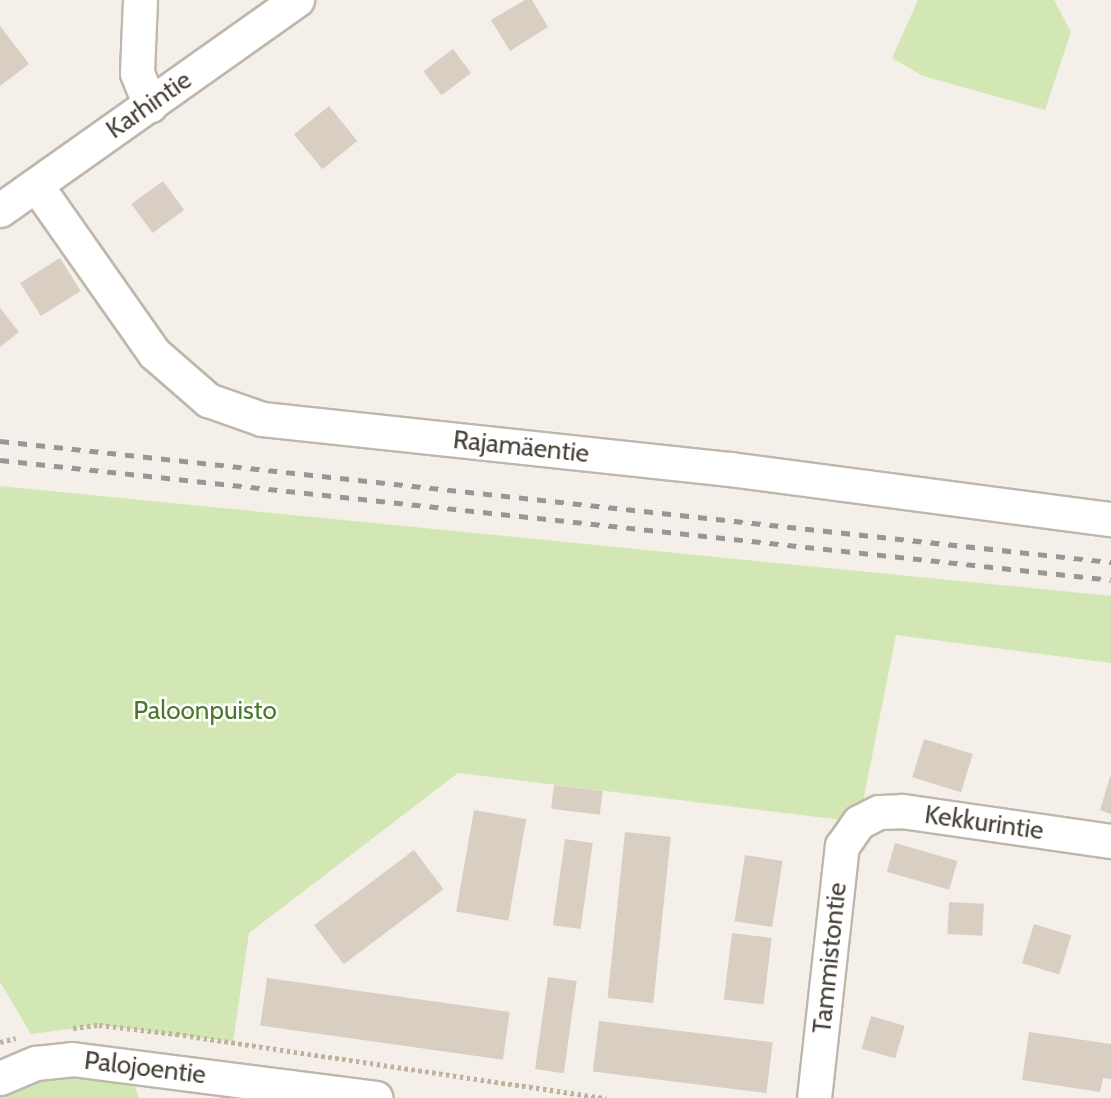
<!DOCTYPE html>
<html>
<head>
<meta charset="utf-8">
<style>
  body { margin:0 }
  #map { position:relative; width:1111px; height:1098px; overflow:hidden; background:#f4f0e9; font-family:Cabin,sans-serif }
  div>[style] { position:absolute }
  .green>* { inset:0; background:#d2e7b3 }
  .building>* { inset:0; background:#d8cec1; transform-origin:0 0 }
  .path>* { height:4.5px; margin-top:-2.25px; transform-origin:0; background:repeating-linear-gradient(90deg,#c1b29d 0 3.5px,transparent 0 7px) }
  .roads { filter:drop-shadow(2px 0 #bfb7ab) drop-shadow(-2px 0 #bfb7ab) drop-shadow(0 2px #bfb7ab) drop-shadow(0 -2px #bfb7ab) }
  .minor>* { height:33px; margin:-16.5px; padding:0 16.5px; transform-origin:16.5px; border-radius:16.5px; background:#fff }
  .rail>* { height:5px; margin-top:-2.5px; transform-origin:0; background:repeating-linear-gradient(90deg,#979797 0 9px,transparent 0 18px) }
  span { translate:-50% -50%; white-space:nowrap; text-align:center; line-height:1.15; -webkit-text-stroke:5px #fff; paint-order:stroke }
  .street-label { font-size:26px; color:#474037 }
  .park-label { font-size:26px; color:#4c782c }
</style>
</head>
<body>
<div id="map">
  <div class="green">
    <div style="clip-path:polygon(918px 0,1054px 0,1071px 32px,1045px 110px,923px 76px,892px 58px)"></div>
    <div style="clip-path:polygon(0 486px,1111px 596px,1111px 663px,896px 635px,859px 822px,458px 773px,249px 933px,233px 1042px,99px 1025px,31px 1034px,0 982px)"></div>
    <div style="clip-path:polygon(126px 1063px,139px 1098px,0 1098px,0 1078px)"></div>
  </div>
  <div class="building">
    <div style="clip-path:polygon(525px 0,532px 0,548px 27px,510px 51px,491px 20px)"></div>
    <div style="clip-path:polygon(0 26px,29px 64px,0 86px)"></div>
    <div style="left:453px;top:49px;width:30px;height:37px;rotate:53deg"></div>
    <div style="left:329px;top:106px;width:45px;height:45px;rotate:51deg"></div>
    <div style="left:163px;top:181px;width:36px;height:39px;rotate:54deg"></div>
    <div style="left:60px;top:258px;width:39px;height:47px;rotate:58deg"></div>
    <div style="clip-path:polygon(0 308px,19px 332px,0 347px)"></div>
    <div style="left:924px;top:739px;width:51px;height:40px;rotate:17deg"></div>
    <div style="clip-path:polygon(1110px 777px,1111px 777px,1111px 814px,1100px 810px)"></div>
    <div style="left:554px;top:785px;width:49px;height:24px;rotate:7deg"></div>
    <div style="left:474px;top:810px;width:53px;height:103px;rotate:10deg"></div>
    <div style="left:625px;top:832px;width:46px;height:167px;rotate:6deg"></div>
    <div style="left:565px;top:839px;width:28px;height:87px;rotate:8deg"></div>
    <div style="left:895px;top:843px;width:65px;height:30px;rotate:16deg"></div>
    <div style="left:414px;top:850px;width:49px;height:125px;rotate:53deg"></div>
    <div style="left:745px;top:855px;width:38px;height:67px;rotate:9deg"></div>
    <div style="left:949px;top:902px;width:35px;height:32px;rotate:3deg"></div>
    <div style="left:1034px;top:924px;width:39px;height:41px;rotate:17deg"></div>
    <div style="left:732px;top:933px;width:40px;height:67px;rotate:7deg"></div>
    <div style="left:548px;top:977px;width:29px;height:93px;rotate:8deg"></div>
    <div style="left:267px;top:978px;width:245px;height:48px;rotate:8deg"></div>
    <div style="left:871px;top:1016px;width:35px;height:34px;rotate:16deg"></div>
    <div style="left:599px;top:1021px;width:175px;height:51px;rotate:7deg"></div>
    <div style="clip-path:polygon(1029px 1032px,1111px 1044px,1111px 1079px,1103px 1078px,1100px 1092px,1022px 1080px)"></div>
  </div>
  <div class="path">
    <div style="left:73px;top:1028px;width:26px;rotate:-7deg"></div>
    <div style="left:99px;top:1025px;width:78px;rotate:6.7deg"></div>
    <div style="left:176px;top:1034px;width:435px;rotate:8.5deg"></div>
    <div style="left:0;top:1042px;width:16px;rotate:-14deg"></div>
  </div>
  <div class="roads">
    <div class="minor">
      <div style="left:140px;top:0;width:73px;rotate:92.4deg"></div>
      <div style="left:137px;top:73px;width:35px;rotate:68deg"></div>
      <div style="left:36px;top:185px;width:205px;rotate:54.9deg"></div>
      <div style="left:154px;top:353px;width:72px;rotate:41deg"></div>
      <div style="left:208px;top:400px;width:57px;rotate:19.4deg"></div>
      <div style="left:262px;top:419px;width:471px;rotate:6.1deg"></div>
      <div style="left:730px;top:469px;width:384px;rotate:7.5deg"></div>
      <div style="left:0;top:210px;width:364px;rotate:-35.3deg"></div>
      <div style="left:0;top:1078px;width:39px;rotate:-23deg"></div>
      <div style="left:36px;top:1063px;width:36px;rotate:-6deg"></div>
      <div style="left:72px;top:1059px;width:306px;rotate:7.3deg"></div>
      <div style="left:814px;top:1098px;width:254px;rotate:-83.7deg"></div>
      <div style="left:842px;top:846px;width:29px;rotate:-55deg"></div>
      <div style="left:859px;top:822px;width:22px;rotate:-27deg"></div>
      <div style="left:879px;top:812px;width:23px;rotate:-2deg"></div>
      <div style="left:902px;top:811px;width:211px;rotate:8.2deg"></div>
    </div>
  </div>
  <div class="rail">
    <div style="left:0;top:441px;width:1118px;rotate:6.22deg"></div>
    <div style="left:0;top:460px;width:1117px;rotate:6.16deg"></div>
  </div>
  <div class="street-label">
    <span style="left:149px;top:105px;rotate:-35deg">Karhintie</span>
    <span style="left:521px;top:447px;rotate:6deg">Rajamäentie</span>
    <span style="left:984px;top:823px;rotate:8deg">Kekkurintie</span>
    <span style="left:830px;top:958px;rotate:-84deg">Tammistontie</span>
    <span style="left:145px;top:1068px;rotate:7deg">Palojoentie</span>
  </div>
  <div class="park-label">
    <span style="left:205px;top:711px">Paloonpuisto</span>
  </div>
</div>
</body>
</html>
